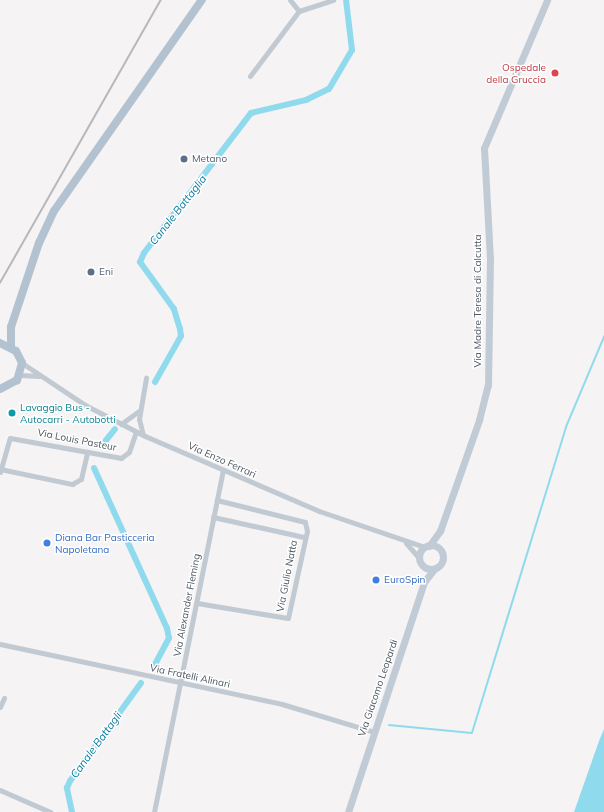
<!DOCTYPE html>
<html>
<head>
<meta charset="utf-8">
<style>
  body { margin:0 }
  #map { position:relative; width:604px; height:812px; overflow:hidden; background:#f5f3f3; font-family:Mulish,sans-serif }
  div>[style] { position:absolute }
  .water>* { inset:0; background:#90daee }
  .stream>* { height:1.5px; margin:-0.75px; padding:0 0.75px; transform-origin:0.75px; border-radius:0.75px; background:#90daee }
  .canal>* { height:6px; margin:-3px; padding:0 3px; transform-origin:3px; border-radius:3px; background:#90daee }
  .street>* { height:5px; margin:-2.5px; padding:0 2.5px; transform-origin:2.5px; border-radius:2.5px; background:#c1cad2 }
  .secondary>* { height:7px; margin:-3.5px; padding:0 3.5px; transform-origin:3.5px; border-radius:3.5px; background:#c1cbd6 }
  .secondary>.ring { margin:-3.5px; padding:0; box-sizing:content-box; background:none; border:7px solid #c1cbd6; border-radius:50% }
  .primary>* { height:8px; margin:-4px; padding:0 4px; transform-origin:4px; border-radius:4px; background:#b3c2d1 }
  .rail>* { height:1.5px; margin:-0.75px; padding:0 0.75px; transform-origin:0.75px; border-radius:0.75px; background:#b5b8bd }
  .dots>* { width:11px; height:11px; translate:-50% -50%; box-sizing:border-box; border:2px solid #fff; border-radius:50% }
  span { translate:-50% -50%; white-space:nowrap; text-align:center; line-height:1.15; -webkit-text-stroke:3px #fff; paint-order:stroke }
  .health-label { font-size:10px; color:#be3a42 }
  .right { translate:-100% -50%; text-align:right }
  .service-label { font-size:10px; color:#4e5e75 }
  .left { translate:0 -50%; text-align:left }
  .street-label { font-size:10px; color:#4a5661 }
  .culture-label { font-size:10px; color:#0d838f }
  .shop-label { font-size:10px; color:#366cbe }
  .water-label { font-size:11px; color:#0c7c9b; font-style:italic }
</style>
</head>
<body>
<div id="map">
  <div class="water">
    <div style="clip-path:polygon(604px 729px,604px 812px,574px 812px,599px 741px)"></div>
  </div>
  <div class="stream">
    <div style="left:389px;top:725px;width:83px;rotate:5.5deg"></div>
    <div style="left:472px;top:733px;width:320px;rotate:-72.9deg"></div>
    <div style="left:566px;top:427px;width:98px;rotate:-67.1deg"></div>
  </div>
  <div class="canal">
    <div style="left:155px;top:382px;width:53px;rotate:-60.5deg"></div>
    <div style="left:181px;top:336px;width:7px;rotate:-98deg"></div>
    <div style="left:180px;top:329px;width:21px;rotate:-107deg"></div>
    <div style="left:174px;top:309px;width:58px;rotate:-125.9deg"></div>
    <div style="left:140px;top:262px;width:10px;rotate:-66deg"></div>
    <div style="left:144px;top:253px;width:176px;rotate:-52.6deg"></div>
    <div style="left:251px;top:113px;width:57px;rotate:-13.3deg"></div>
    <div style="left:306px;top:100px;width:25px;rotate:-26deg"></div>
    <div style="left:329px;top:89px;width:45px;rotate:-59.5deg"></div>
    <div style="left:352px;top:50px;width:50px;rotate:-96.8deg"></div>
    <div style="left:103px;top:444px;width:19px;rotate:-51deg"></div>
    <div style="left:94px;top:468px;width:176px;rotate:65.5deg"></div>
    <div style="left:167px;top:628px;width:10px;rotate:79deg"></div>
    <div style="left:169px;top:638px;width:32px;rotate:118deg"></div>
    <div style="left:72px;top:812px;width:25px;rotate:-102deg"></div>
    <div style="left:67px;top:788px;width:8px;rotate:-67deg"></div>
    <div style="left:70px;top:781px;width:121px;rotate:-54.1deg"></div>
  </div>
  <div class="street">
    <div style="left:290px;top:0;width:14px;rotate:51deg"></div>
    <div style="left:250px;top:76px;width:81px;rotate:-53deg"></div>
    <div style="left:299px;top:11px;width:36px;rotate:-18deg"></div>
    <div style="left:22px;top:363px;width:76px;rotate:33.7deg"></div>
    <div style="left:85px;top:405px;width:68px;rotate:27.3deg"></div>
    <div style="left:145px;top:436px;width:189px;rotate:23.3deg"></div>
    <div style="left:319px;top:511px;width:112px;rotate:18.8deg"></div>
    <div style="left:20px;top:375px;width:19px;rotate:3deg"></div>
    <div style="left:121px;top:424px;width:22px;rotate:-36deg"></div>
    <div style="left:143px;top:435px;width:16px;rotate:-104deg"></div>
    <div style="left:139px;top:419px;width:42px;rotate:-80.3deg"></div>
    <div style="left:0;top:469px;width:74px;rotate:11.8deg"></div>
    <div style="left:72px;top:484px;width:10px;rotate:-29deg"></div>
    <div style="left:81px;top:479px;width:28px;rotate:-77deg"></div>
    <div style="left:0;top:472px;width:35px;rotate:-74deg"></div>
    <div style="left:10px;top:438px;width:113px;rotate:10.2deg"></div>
    <div style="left:121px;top:458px;width:10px;rotate:-37deg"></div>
    <div style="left:129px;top:452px;width:21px;rotate:-71deg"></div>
    <div style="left:213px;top:517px;width:93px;rotate:12.4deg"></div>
    <div style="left:406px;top:543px;width:21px;rotate:49deg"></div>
    <div style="left:197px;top:603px;width:92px;rotate:9.4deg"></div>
    <div style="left:288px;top:618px;width:89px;rotate:-77.7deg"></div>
    <div style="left:307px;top:531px;width:9px;rotate:-103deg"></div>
    <div style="left:305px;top:522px;width:91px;rotate:-166deg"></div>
    <div style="left:0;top:644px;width:288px;rotate:12deg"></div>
    <div style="left:282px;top:704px;width:96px;rotate:16.9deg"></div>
    <div style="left:0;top:707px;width:10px;rotate:-66deg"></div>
    <div style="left:0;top:790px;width:55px;rotate:23.7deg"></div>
    <div style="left:154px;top:812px;width:348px;rotate:-78.6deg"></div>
  </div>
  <div class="secondary">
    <div class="ring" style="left:419px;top:545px;width:17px;height:17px"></div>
    <div style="left:429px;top:546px;width:19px;rotate:-54deg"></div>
    <div style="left:440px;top:531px;width:118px;rotate:-70.6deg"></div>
    <div style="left:479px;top:420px;width:36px;rotate:-76deg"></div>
    <div style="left:488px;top:385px;width:126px;rotate:-89.1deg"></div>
    <div style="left:490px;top:259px;width:111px;rotate:-93.1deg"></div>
    <div style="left:484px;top:148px;width:161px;rotate:-66.9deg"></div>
    <div style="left:348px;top:812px;width:242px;rotate:-71.7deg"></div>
    <div style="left:424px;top:582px;width:16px;rotate:-52deg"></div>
  </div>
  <div class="primary">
    <div style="left:0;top:343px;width:18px;rotate:27deg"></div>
    <div style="left:16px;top:351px;width:13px;rotate:63deg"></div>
    <div style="left:22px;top:363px;width:18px;rotate:106deg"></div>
    <div style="left:17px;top:380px;width:19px;rotate:152deg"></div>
    <div style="left:11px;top:346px;width:19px;rotate:-90deg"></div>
    <div style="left:11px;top:327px;width:89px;rotate:-71.6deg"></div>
    <div style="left:39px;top:243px;width:35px;rotate:-65deg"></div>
    <div style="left:54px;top:211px;width:258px;rotate:-55deg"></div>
  </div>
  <div class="rail">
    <div style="left:0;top:283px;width:326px;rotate:-60.4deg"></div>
  </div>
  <div class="dots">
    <div style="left:555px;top:73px;background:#e0444e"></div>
    <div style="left:184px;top:159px;background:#5c6f8a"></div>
    <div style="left:91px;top:272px;background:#5c6f8a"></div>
    <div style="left:12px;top:413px;background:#0f9aa8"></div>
    <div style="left:47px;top:543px;background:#3f7fe0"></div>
    <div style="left:376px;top:580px;background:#3f7fe0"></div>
  </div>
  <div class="health-label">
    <span class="right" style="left:546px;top:73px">Ospedale<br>della Gruccia</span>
  </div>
  <div class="service-label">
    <span class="left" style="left:192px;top:159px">Metano</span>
    <span class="left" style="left:99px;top:272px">Eni</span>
  </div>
  <div class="street-label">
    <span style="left:478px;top:301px;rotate:-90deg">Via Madre Teresa di Calcutta</span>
    <span style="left:77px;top:440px;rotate:11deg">Via Louis Pasteur</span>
    <span style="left:222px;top:460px;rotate:24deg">Via Enzo Ferrari</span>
    <span style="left:287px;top:576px;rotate:-79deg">Via Giulio Natta</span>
    <span style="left:187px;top:605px;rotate:-79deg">Via Alexander Fleming</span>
    <span style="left:190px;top:676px;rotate:12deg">Via Fratelli Alinari</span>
    <span style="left:378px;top:688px;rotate:-71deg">Via Giacomo Leopardi</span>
  </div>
  <div class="culture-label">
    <span class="left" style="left:20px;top:413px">Lavaggio Bus -<br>Autocarri - Autobotti</span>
  </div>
  <div class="shop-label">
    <span class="left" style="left:55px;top:543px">Diana Bar Pasticceria<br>Napoletana</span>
    <span class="left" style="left:384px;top:580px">EuroSpin</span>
  </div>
  <div class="water-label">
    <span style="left:178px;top:210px;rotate:-52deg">Canale Battaglia</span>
    <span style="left:96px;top:745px;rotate:-54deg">Canale Battagli</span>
  </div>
</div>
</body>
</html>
